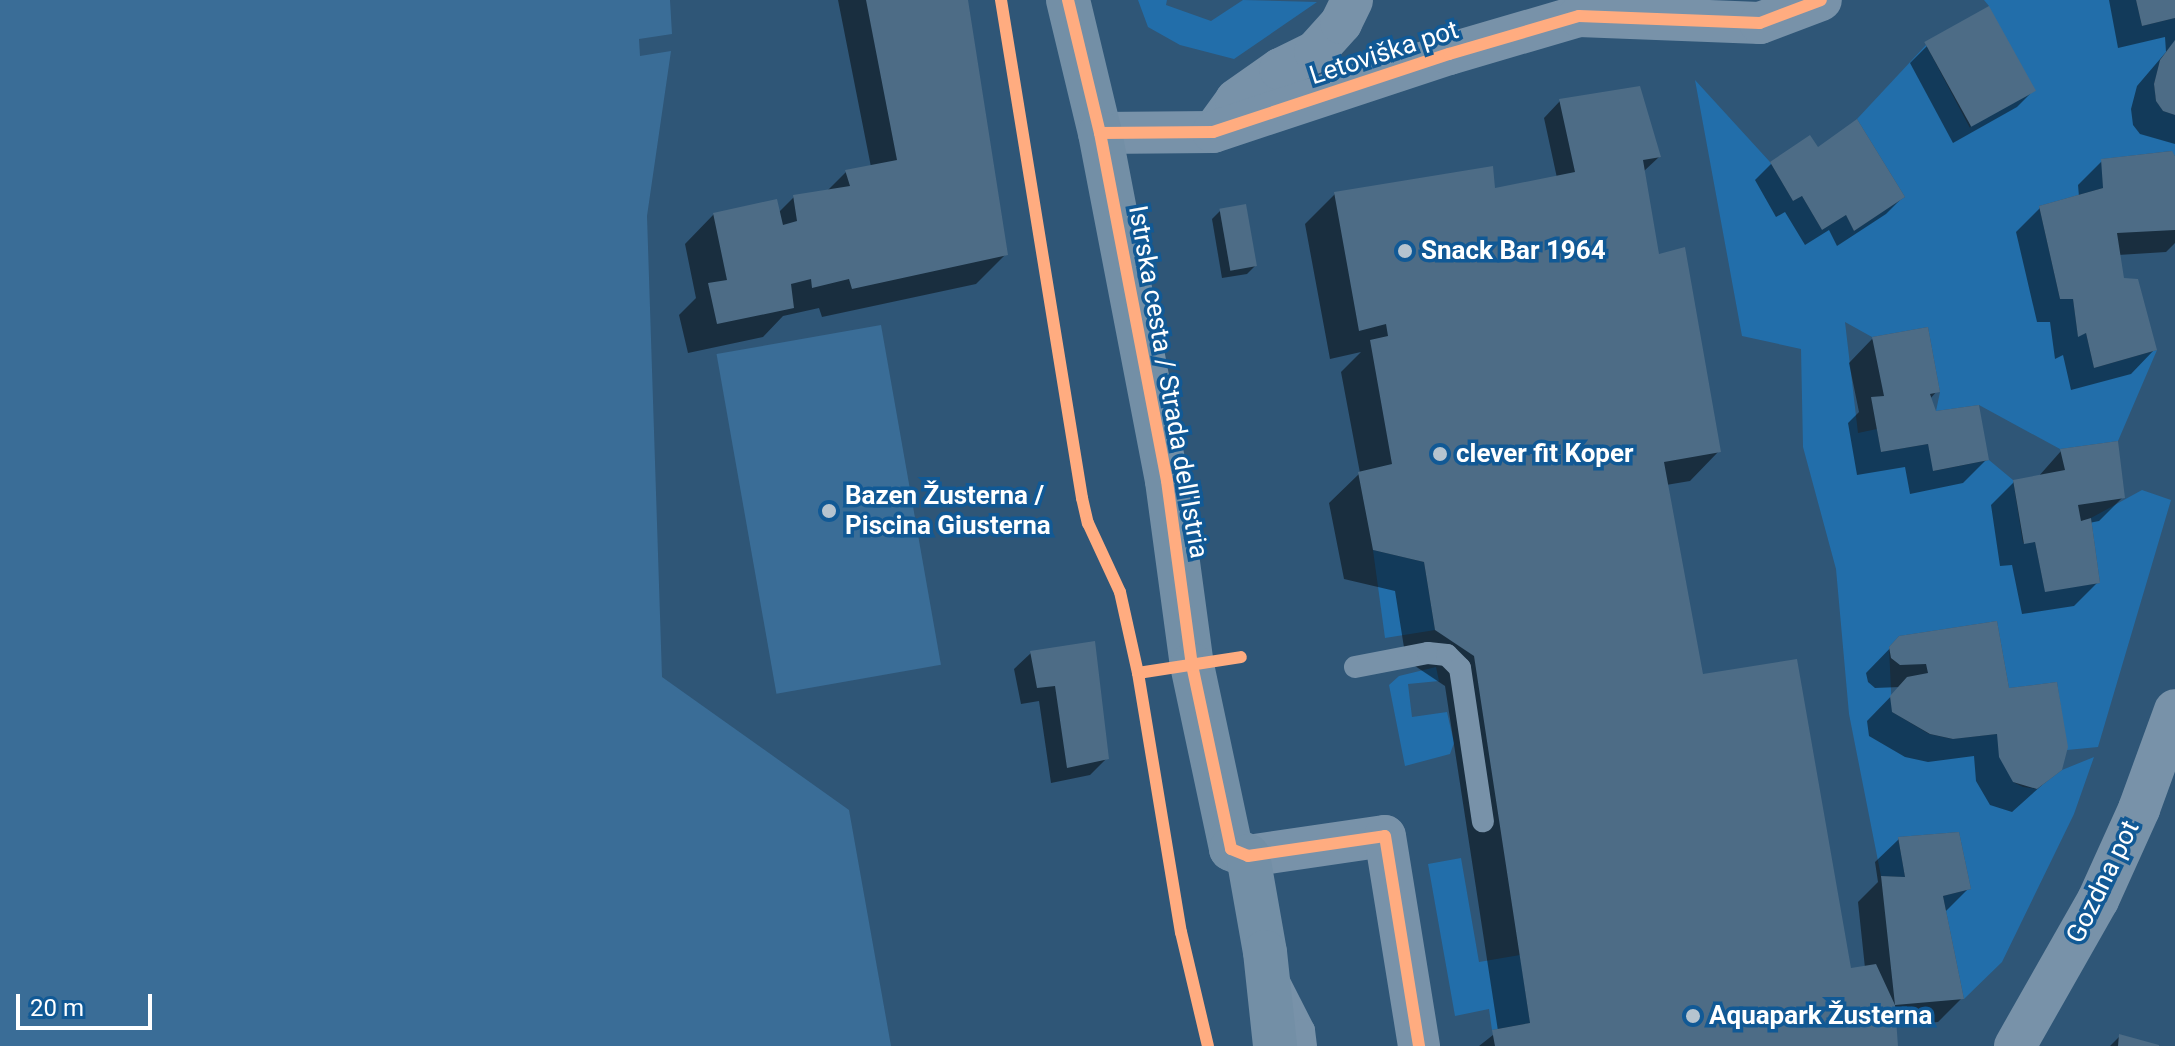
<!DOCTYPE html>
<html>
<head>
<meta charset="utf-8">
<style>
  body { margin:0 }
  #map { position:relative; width:2175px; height:1046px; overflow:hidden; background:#2f5677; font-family:Roboto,sans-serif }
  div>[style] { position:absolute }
  .green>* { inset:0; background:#226eaa }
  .water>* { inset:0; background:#3a6d97; transform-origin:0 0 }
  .shadow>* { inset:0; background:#0007 }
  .building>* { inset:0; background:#4d6c86; transform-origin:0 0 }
  .lane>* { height:22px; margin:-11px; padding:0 11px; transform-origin:11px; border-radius:11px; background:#7892a9 }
  .street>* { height:42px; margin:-21px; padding:0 21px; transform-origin:21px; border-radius:21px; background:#7892a9 }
  .secondary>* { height:44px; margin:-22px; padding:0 22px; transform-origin:22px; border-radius:22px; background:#738fa6 }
  .cycleway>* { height:12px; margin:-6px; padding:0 6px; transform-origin:6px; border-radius:6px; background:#ffac80 }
  .dots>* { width:22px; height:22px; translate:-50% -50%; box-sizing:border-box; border:4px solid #115995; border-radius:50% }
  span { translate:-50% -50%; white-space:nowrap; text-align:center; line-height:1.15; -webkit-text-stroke:7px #115995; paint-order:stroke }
  .street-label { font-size:26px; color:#fff }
  .poi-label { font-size:26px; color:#fff; font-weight:700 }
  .left { translate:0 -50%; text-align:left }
  .scale { position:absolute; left:16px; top:994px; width:136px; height:36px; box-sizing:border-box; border:4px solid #fff; border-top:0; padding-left:10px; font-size:24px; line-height:28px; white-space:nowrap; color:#fff; -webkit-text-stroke:6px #115995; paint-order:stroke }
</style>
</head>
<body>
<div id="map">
  <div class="green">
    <div style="clip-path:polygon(1138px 0,1167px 0,1166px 5px,1211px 21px,1243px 0,1317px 2px,1234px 59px,1180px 45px,1148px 27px)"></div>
    <div style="clip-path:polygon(1984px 0,2136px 0,2142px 26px,2175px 18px,2175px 42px,2160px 60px,2154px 84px,2156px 101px,2163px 111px,2175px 115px,2175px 156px,2171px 151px,2102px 159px,2103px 188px,2039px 206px,2060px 299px,2073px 299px,2078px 336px,2086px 333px,2094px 368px,2157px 350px,2118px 441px,2060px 449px,1979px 405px,1936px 411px,1940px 392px,1928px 327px,1872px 337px,1845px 322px,1858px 433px,1877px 429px,1881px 452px,1928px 444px,1934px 471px,1989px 460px,2013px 480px,2023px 543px,2035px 542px,2045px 591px,2100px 583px,2091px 518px,2142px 490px,2171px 500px,2098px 747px,2067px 750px,2057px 682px,2009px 688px,1997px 621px,1899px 636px,1889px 647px,1892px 712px,1929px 734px,1952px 739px,1997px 734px,2013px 782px,2023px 787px,2037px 789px,2062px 770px,2094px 757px,2074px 814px,2002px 962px,1964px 999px,1943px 896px,1971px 889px,1959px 832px,1898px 837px,1905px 877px,1881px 876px,1849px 714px,1836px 569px,1803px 447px,1801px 349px,1742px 336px,1695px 80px,1770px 162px,1793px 201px,1802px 196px,1822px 230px,1846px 215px,1854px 231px,1905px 197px,1857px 119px,1926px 45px,1970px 128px,1989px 6px)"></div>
    <div style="clip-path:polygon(1373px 550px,1424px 562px,1435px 630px,1385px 638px)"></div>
    <div style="clip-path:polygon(1436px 667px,1439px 681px,1408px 684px,1412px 717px,1447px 712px,1454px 743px,1450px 754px,1405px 766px,1389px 685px,1399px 676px)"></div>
    <div style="clip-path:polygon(1461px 858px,1479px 962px,1520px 955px,1530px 1023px,1492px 1030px,1489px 1009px,1455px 1016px,1428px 864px)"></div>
  </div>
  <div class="water">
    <div style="clip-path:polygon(0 0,670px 0,672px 34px,639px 39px,640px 56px,671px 51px,647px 216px,662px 677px,849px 810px,891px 1046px,0 1046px)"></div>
    <div style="left:881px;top:325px;width:345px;height:167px;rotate:80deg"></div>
  </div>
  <div class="shadow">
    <div style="clip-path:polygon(838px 0,966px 0,1006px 254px,976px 284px,822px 317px,819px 308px,783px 316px,763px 337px,688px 353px,679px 315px,696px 298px,685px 244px,714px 214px,778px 213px,794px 197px,826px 192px,846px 172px,871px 167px)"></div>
    <div style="clip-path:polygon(2109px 0,2175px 0,2175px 144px,2140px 134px,2133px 125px,2131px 109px,2137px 86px,2166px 52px,2165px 37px,2118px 48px)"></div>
    <div style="clip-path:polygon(1927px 46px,2033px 91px,2017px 107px,1953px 143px,1910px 63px)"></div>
    <div style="clip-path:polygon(1560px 101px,1659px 157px,1643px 172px,1657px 256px,1719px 451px,1690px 481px,1666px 485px,1701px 676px,1849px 971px,1865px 968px,1858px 902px,1878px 882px,1875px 862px,1899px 839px,1969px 888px,1944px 913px,1962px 998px,1938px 1022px,1894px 1026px,1896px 1046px,1479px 1046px,1498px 1031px,1445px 686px,1406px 660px,1395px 591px,1344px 579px,1329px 503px,1360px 473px,1341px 372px,1361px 352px,1330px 359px,1305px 224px,1335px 194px,1493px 190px,1557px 178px,1544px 118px)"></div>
    <div style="clip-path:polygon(2175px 160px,2175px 243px,2166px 252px,2118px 255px,2123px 280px,2154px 350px,2131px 374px,2071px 390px,2063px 355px,2055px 359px,2050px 322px,2037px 322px,2016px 232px,2040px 208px,2079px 197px,2078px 185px,2102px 161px)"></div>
    <div style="clip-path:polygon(1771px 164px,1903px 197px,1886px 214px,1837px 246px,1829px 230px,1805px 245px,1785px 212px,1776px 217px,1755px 180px)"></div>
    <div style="clip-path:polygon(1220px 211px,1255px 266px,1247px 274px,1222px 278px,1212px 219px)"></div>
    <div style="clip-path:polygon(1872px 339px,1937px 391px,1930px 399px,1934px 413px,1987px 459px,1963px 483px,1910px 494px,1905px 467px,1857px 475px,1848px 423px,1859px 412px,1849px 363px)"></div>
    <div style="clip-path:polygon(2061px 451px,2123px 497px,2099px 521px,2089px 523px,2098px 582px,2074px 606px,2022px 614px,2012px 565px,2000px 566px,1991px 505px,2014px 482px,2038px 477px)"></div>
    <div style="clip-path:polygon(1900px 638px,2008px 690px,2060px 769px,2012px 812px,1990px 805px,1976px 781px,1974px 756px,1928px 762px,1905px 757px,1869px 736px,1867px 721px,1900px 687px,1875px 688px,1868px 682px,1866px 673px)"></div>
    <div style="clip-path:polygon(1093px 643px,1107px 758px,1090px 775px,1051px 783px,1039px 701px,1021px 704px,1014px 669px,1031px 653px)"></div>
    <div style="clip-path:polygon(2120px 1036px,2155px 1046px,2110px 1046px)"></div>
  </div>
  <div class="building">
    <div style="clip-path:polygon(866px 0,968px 0,1008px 255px,852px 289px,849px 279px,812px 288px,811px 279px,791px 284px,794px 308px,717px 324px,708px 283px,727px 280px,713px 213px,777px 199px,783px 225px,797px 221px,793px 195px,850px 186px,845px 170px,897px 160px)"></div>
    <div style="clip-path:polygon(2136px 0,2175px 0,2175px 18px,2142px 26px)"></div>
    <div style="left:1989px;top:6px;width:97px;height:74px;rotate:61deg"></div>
    <div style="clip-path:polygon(2175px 40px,2175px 115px,2163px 111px,2156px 101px,2154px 84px,2160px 60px)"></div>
    <div style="clip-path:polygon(1640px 86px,1661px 157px,1643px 160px,1659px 254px,1685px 247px,1721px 452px,1664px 462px,1703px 674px,1797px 659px,1851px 968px,1876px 964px,1895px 1005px,1898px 1046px,1495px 1046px,1492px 1030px,1530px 1023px,1474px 656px,1435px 630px,1424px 562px,1373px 550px,1358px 472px,1392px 464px,1370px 340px,1388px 336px,1386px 324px,1359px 331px,1334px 192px,1493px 166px,1495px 188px,1575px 172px,1559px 99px)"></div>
    <div style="clip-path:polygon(1857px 119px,1905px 197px,1854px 231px,1846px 215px,1822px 230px,1802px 196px,1793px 201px,1770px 162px,1810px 135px,1818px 147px)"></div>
    <div style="clip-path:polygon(2172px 151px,2175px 156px,2175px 230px,2117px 233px,2124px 278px,2138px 279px,2157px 350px,2094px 368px,2086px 333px,2078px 337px,2073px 299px,2060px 299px,2039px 206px,2103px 188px,2101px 159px)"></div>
    <div style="left:1246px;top:204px;width:63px;height:27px;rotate:80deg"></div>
    <div style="clip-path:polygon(1928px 327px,1940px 392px,1930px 394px,1936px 411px,1979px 405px,1989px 460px,1933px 471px,1928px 444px,1881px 452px,1871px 397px,1884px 396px,1872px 337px)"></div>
    <div style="clip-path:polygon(2118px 441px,2125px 498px,2078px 505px,2081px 521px,2091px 518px,2100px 583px,2045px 592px,2035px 542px,2024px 544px,2013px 480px,2065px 470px,2060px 449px)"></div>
    <div style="clip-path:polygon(1997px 621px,2009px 688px,2057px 682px,2068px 747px,2062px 770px,2037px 789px,2013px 782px,1999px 757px,1997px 734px,1953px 739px,1930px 734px,1892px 712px,1890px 696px,1907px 677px,1928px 673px,1926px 664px,1900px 665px,1891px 658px,1889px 647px,1899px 636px)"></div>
    <div style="clip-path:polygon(1095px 641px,1109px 759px,1067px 768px,1055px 686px,1037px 688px,1030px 651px)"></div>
    <div style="clip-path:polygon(1959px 832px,1971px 889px,1943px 896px,1964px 999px,1895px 1005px,1881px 876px,1905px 877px,1898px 837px)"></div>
    <div style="clip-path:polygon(2119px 1034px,2159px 1045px,2159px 1046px,2118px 1046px)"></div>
  </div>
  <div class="lane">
    <div style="left:1355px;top:667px;width:74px;rotate:-10.9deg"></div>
    <div style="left:1428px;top:653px;width:19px;rotate:6deg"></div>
    <div style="left:1447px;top:655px;width:18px;rotate:45deg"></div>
    <div style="left:1460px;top:668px;width:155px;rotate:81.5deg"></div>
    <div style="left:1279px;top:981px;width:55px;rotate:63deg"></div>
    <div style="left:1304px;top:1030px;width:16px;rotate:83deg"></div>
  </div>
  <div class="street">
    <div style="left:1216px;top:128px;width:34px;rotate:-54deg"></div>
    <div style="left:1236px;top:100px;width:54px;rotate:-35.2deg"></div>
    <div style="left:1280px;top:69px;width:39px;rotate:-26deg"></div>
    <div style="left:1315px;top:52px;width:39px;rotate:-48deg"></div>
    <div style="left:1341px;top:23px;width:25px;rotate:-64deg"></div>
    <div style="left:1100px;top:133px;width:113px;rotate:-0.5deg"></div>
    <div style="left:1213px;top:132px;width:249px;rotate:-18.3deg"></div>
    <div style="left:1449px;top:54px;width:135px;rotate:-16.3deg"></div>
    <div style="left:1579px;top:16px;width:181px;rotate:2.2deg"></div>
    <div style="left:1760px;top:23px;width:65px;rotate:-20.7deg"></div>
    <div style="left:1248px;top:856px;width:138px;rotate:-8.3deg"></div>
    <div style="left:1385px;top:836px;width:213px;rotate:80.8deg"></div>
    <div style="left:2015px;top:1046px;width:168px;rotate:-60.4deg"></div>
    <div style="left:2098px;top:900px;width:100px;rotate:-65.7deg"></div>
    <div style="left:2139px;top:809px;width:105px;rotate:-70deg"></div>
  </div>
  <div class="secondary">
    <div style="left:1068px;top:0;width:137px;rotate:76.5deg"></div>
    <div style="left:1100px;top:133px;width:354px;rotate:79.1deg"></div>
    <div style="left:1167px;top:481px;width:186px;rotate:82.3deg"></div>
    <div style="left:1192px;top:665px;width:188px;rotate:78deg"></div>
    <div style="left:1231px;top:849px;width:18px;rotate:22deg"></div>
    <div style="left:1248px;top:856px;width:97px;rotate:80deg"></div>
    <div style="left:1265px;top:952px;width:95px;rotate:83.9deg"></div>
  </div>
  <div class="cycleway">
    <div style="left:1001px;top:0;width:505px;rotate:80.76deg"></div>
    <div style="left:1082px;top:498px;width:26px;rotate:77deg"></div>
    <div style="left:1088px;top:523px;width:76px;rotate:65.1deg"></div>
    <div style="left:1120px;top:592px;width:83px;rotate:77.5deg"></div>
    <div style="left:1138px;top:673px;width:263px;rotate:80.6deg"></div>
    <div style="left:1181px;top:932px;width:117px;rotate:76.7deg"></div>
    <div style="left:1068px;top:0;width:137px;rotate:76.5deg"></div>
    <div style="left:1100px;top:133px;width:354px;rotate:79.1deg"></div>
    <div style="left:1167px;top:481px;width:186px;rotate:82.3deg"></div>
    <div style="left:1192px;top:665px;width:188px;rotate:78deg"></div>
    <div style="left:1231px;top:849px;width:18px;rotate:22deg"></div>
    <div style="left:1248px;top:856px;width:138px;rotate:-8.3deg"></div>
    <div style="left:1385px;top:836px;width:213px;rotate:80.8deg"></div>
    <div style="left:1100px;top:133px;width:113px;rotate:-0.5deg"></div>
    <div style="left:1213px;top:132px;width:249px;rotate:-18.3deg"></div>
    <div style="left:1449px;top:54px;width:135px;rotate:-16.3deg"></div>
    <div style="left:1579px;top:16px;width:181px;rotate:2.2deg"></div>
    <div style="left:1760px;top:23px;width:65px;rotate:-20.7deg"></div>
    <div style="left:1138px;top:673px;width:104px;rotate:-8.8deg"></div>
  </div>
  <div class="dots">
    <div style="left:1405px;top:251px;background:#b6c4cf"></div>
    <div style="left:1440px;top:454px;background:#b6c4cf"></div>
    <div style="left:829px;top:511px;background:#b6c4cf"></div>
    <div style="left:1693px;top:1016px;background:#b6c4cf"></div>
  </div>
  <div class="street-label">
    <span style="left:1384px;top:53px;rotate:-18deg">Letoviška pot</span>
    <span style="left:1168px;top:382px;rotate:80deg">Istrska cesta / Strada dell'Istria</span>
    <span style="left:2103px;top:882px;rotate:-64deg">Gozdna pot</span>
  </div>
  <div class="poi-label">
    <span class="left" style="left:1421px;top:251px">Snack Bar 1964</span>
    <span class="left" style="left:1456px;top:454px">clever fit Koper</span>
    <span class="left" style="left:845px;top:511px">Bazen Žusterna /<br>Piscina Giusterna</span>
    <span class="left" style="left:1709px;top:1016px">Aquapark Žusterna</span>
  </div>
  <div class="scale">20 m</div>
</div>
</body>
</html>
